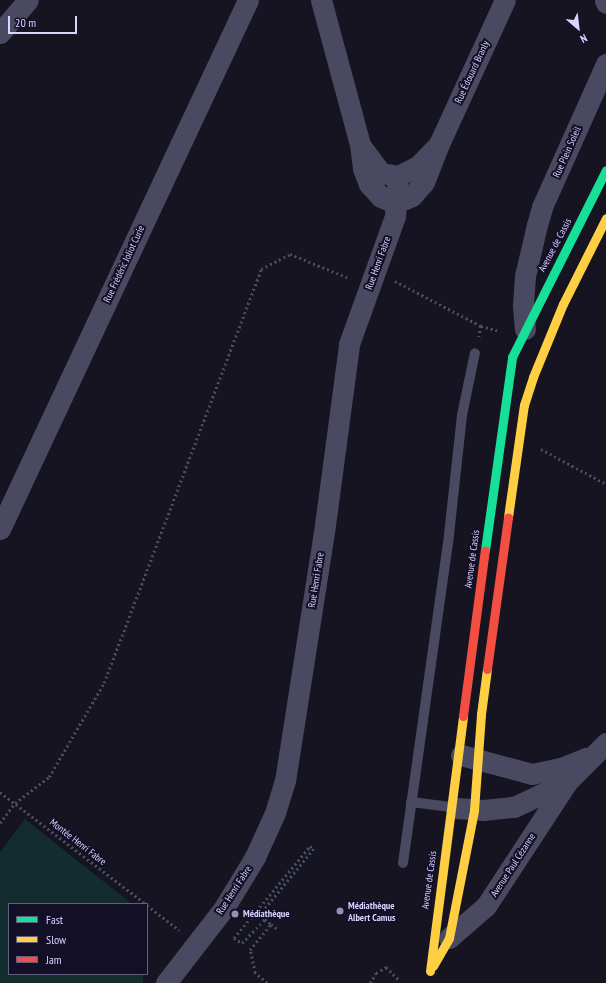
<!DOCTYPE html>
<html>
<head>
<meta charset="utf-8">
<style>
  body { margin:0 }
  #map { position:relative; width:606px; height:983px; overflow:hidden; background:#161421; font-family:"PT Sans Narrow",sans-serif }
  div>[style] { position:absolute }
  .green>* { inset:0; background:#132c2d }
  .path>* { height:2.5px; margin-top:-1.25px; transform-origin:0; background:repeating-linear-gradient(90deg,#44505f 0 2px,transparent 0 5px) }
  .lane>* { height:10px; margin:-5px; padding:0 5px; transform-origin:5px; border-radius:5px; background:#4a4962 }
  .street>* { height:21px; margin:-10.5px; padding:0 10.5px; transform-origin:10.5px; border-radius:10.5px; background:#4a4962 }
  .fast>* { height:9px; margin:-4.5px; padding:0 4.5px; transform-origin:4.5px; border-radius:4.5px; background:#16e098 }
  .slow>* { height:9px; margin:-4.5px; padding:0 4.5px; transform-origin:4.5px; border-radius:4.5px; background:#ffcf43 }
  .jam>* { height:9px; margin:-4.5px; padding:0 4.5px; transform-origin:4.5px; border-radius:4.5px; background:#f24e42 }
  .dots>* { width:11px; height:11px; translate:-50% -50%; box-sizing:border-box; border:2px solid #130f26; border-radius:50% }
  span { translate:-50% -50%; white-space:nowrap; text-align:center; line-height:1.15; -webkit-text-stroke:4px #130f26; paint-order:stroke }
  .street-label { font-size:10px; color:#d9d4ff }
  .poi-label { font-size:10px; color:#d9d4ff; font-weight:700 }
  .left { translate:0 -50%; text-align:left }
  .legend { position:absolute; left:8px; top:903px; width:140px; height:72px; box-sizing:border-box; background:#130f26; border:1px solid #625e7d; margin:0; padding:5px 7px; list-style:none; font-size:12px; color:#d9d4ff }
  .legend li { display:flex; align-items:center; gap:8px; height:20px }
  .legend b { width:20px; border:1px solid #625e7d }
  .north { position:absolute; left:558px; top:8px; width:40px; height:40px; -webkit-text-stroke:3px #130f26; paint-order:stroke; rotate:152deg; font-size:11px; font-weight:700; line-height:16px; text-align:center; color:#d9d4ff }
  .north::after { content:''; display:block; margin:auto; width:14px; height:18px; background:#d9d4ff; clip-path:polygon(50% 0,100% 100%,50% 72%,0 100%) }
  .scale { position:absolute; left:8px; top:16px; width:69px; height:18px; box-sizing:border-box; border:2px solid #d9d4ff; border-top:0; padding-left:5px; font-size:12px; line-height:14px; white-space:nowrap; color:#d9d4ff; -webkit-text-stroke:3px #130f26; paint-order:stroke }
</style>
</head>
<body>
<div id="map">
  <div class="green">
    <div style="clip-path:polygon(25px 819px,132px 904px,9px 904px,9px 974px,143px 974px,143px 983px,0 983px,0 852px)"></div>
  </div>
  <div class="path">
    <div style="left:395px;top:281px;width:97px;rotate:27.6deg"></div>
    <div style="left:481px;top:326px;width:11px;rotate:100deg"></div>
    <div style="left:481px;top:326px;width:20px;rotate:15deg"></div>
    <div style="left:541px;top:449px;width:74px;rotate:28.3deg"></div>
    <div style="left:0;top:792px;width:184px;rotate:37.5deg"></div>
    <div style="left:0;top:823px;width:25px;rotate:-53deg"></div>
    <div style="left:15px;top:803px;width:43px;rotate:-37.4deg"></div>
    <div style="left:49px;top:777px;width:109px;rotate:-59.7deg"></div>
    <div style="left:104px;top:683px;width:443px;rotate:-69.2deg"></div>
    <div style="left:261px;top:269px;width:33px;rotate:-27deg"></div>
    <div style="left:290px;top:254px;width:64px;rotate:22.1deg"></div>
    <div style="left:147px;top:905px;width:41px;rotate:38deg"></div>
    <div style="left:234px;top:938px;width:119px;rotate:-50.4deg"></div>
    <div style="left:310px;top:846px;width:5px;rotate:37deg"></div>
    <div style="left:314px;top:849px;width:85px;rotate:129.3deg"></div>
    <div style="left:260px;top:915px;width:6px;rotate:39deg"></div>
    <div style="left:234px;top:938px;width:9px;rotate:32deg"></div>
    <div style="left:242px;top:943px;width:33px;rotate:-46deg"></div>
    <div style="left:265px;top:919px;width:8px;rotate:40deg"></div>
    <div style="left:267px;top:983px;width:16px;rotate:-140deg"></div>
    <div style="left:255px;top:973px;width:24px;rotate:-102deg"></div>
    <div style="left:250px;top:950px;width:33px;rotate:-51deg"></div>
    <div style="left:271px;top:924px;width:9px;rotate:36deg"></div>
    <div style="left:370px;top:983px;width:12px;rotate:-59deg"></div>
    <div style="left:376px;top:973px;width:12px;rotate:-31deg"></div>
    <div style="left:386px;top:967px;width:18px;rotate:45deg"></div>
  </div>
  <div class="lane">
    <div style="left:411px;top:802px;width:40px;rotate:7.1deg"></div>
    <div style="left:403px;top:863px;width:322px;rotate:-82deg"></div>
    <div style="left:448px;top:544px;width:130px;rotate:-83.8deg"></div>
    <div style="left:462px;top:415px;width:63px;rotate:-78.2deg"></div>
  </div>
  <div class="street">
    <div style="left:321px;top:0;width:150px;rotate:74.9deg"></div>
    <div style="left:605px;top:0;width:3px;rotate:72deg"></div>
    <div style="left:0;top:33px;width:43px;rotate:-49.7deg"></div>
    <div style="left:439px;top:144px;width:41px;rotate:111.5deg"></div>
    <div style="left:424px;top:182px;width:18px;rotate:131deg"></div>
    <div style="left:412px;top:196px;width:8px;rotate:157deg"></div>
    <div style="left:405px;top:199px;width:15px;rotate:172deg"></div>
    <div style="left:390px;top:201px;width:10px;rotate:-156deg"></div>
    <div style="left:381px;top:197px;width:18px;rotate:-133deg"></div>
    <div style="left:369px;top:184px;width:17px;rotate:-111deg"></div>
    <div style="left:363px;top:168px;width:23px;rotate:-97deg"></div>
    <div style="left:360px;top:145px;width:35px;rotate:53deg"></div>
    <div style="left:381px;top:173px;width:17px;rotate:10deg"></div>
    <div style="left:398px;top:176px;width:22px;rotate:-27deg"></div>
    <div style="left:418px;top:166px;width:30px;rotate:-46deg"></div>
    <div style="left:439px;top:144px;width:158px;rotate:-65.4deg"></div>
    <div style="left:525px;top:329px;width:24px;rotate:-95deg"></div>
    <div style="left:523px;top:305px;width:29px;rotate:-86deg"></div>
    <div style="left:525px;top:276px;width:52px;rotate:-76.8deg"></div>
    <div style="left:537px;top:225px;width:19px;rotate:-74deg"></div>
    <div style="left:542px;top:207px;width:157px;rotate:-65.9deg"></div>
    <div style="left:0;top:529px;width:584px;rotate:-64.88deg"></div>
    <div style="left:461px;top:755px;width:73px;rotate:15deg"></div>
    <div style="left:532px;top:774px;width:30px;rotate:-12deg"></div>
    <div style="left:561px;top:768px;width:27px;rotate:-22deg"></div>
    <div style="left:456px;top:808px;width:27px;rotate:4deg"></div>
    <div style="left:483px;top:810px;width:31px;rotate:-6deg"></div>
    <div style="left:514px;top:807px;width:59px;rotate:-25.3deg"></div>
    <div style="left:449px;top:938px;width:49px;rotate:-40.9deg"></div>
    <div style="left:486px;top:906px;width:148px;rotate:-56.8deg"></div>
    <div style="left:567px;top:782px;width:55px;rotate:-45deg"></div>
    <div style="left:166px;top:983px;width:95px;rotate:-52.3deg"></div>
    <div style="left:224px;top:908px;width:60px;rotate:-58.7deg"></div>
    <div style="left:255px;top:857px;width:48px;rotate:-65.6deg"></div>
    <div style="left:275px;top:813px;width:34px;rotate:-73deg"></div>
    <div style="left:285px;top:781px;width:259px;rotate:-81.1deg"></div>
    <div style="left:325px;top:525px;width:183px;rotate:-82.4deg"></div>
    <div style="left:349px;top:344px;width:136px;rotate:-70.2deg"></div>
    <div style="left:395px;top:216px;width:40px;rotate:-85.7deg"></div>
  </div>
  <div class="fast">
    <div style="left:485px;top:550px;width:195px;rotate:-82deg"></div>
    <div style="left:512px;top:357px;width:209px;rotate:-63.3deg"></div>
  </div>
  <div class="slow">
    <div style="left:508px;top:517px;width:113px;rotate:-81.9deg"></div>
    <div style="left:524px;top:405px;width:29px;rotate:-72deg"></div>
    <div style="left:533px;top:377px;width:79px;rotate:-67.7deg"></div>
    <div style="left:563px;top:304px;width:96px;rotate:-63.4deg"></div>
    <div style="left:433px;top:966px;width:32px;rotate:-60deg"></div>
    <div style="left:449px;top:938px;width:130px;rotate:-78.9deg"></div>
    <div style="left:474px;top:810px;width:96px;rotate:-85.8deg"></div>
    <div style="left:481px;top:714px;width:45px;rotate:-82.4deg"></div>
    <div style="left:430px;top:971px;width:257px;rotate:-82.6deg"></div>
  </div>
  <div class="jam">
    <div style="left:487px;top:669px;width:153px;rotate:-82.1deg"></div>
    <div style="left:463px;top:716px;width:167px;rotate:-82.5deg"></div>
  </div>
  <div class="dots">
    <div style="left:340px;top:911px;background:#9591b1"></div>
    <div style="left:235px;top:914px;background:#9591b1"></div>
  </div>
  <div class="street-label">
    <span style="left:472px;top:72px;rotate:-65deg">Rue Édouard Branly</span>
    <span style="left:567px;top:152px;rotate:-66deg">Rue Plein Soleil</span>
    <span style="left:555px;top:245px;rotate:-62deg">Avenue de Cassis</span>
    <span style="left:378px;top:263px;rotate:-70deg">Rue Henri Fabre</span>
    <span style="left:124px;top:264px;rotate:-65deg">Rue Frédéric Joliot Curie</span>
    <span style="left:472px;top:559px;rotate:-82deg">Avenue de Cassis</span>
    <span style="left:316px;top:580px;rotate:-81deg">Rue Henri Fabre</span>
    <span style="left:78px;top:842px;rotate:38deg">Montée Henri Fabre</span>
    <span style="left:513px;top:865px;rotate:-57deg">Avenue Paul Cézanne</span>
    <span style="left:429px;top:880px;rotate:-82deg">Avenue de Cassis</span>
    <span style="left:234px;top:890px;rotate:-57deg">Rue Henri Fabre</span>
  </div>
  <div class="poi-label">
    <span class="left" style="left:348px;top:911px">Médiathèque<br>Albert Camus</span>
    <span class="left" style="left:243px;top:914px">Médiathèque</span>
  </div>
  <ul class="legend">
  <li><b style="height:5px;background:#16e098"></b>Fast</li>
  <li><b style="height:5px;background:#ffcf43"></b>Slow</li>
  <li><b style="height:5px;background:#f24e42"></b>Jam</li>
  </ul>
  <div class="north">N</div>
  <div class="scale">20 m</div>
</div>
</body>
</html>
